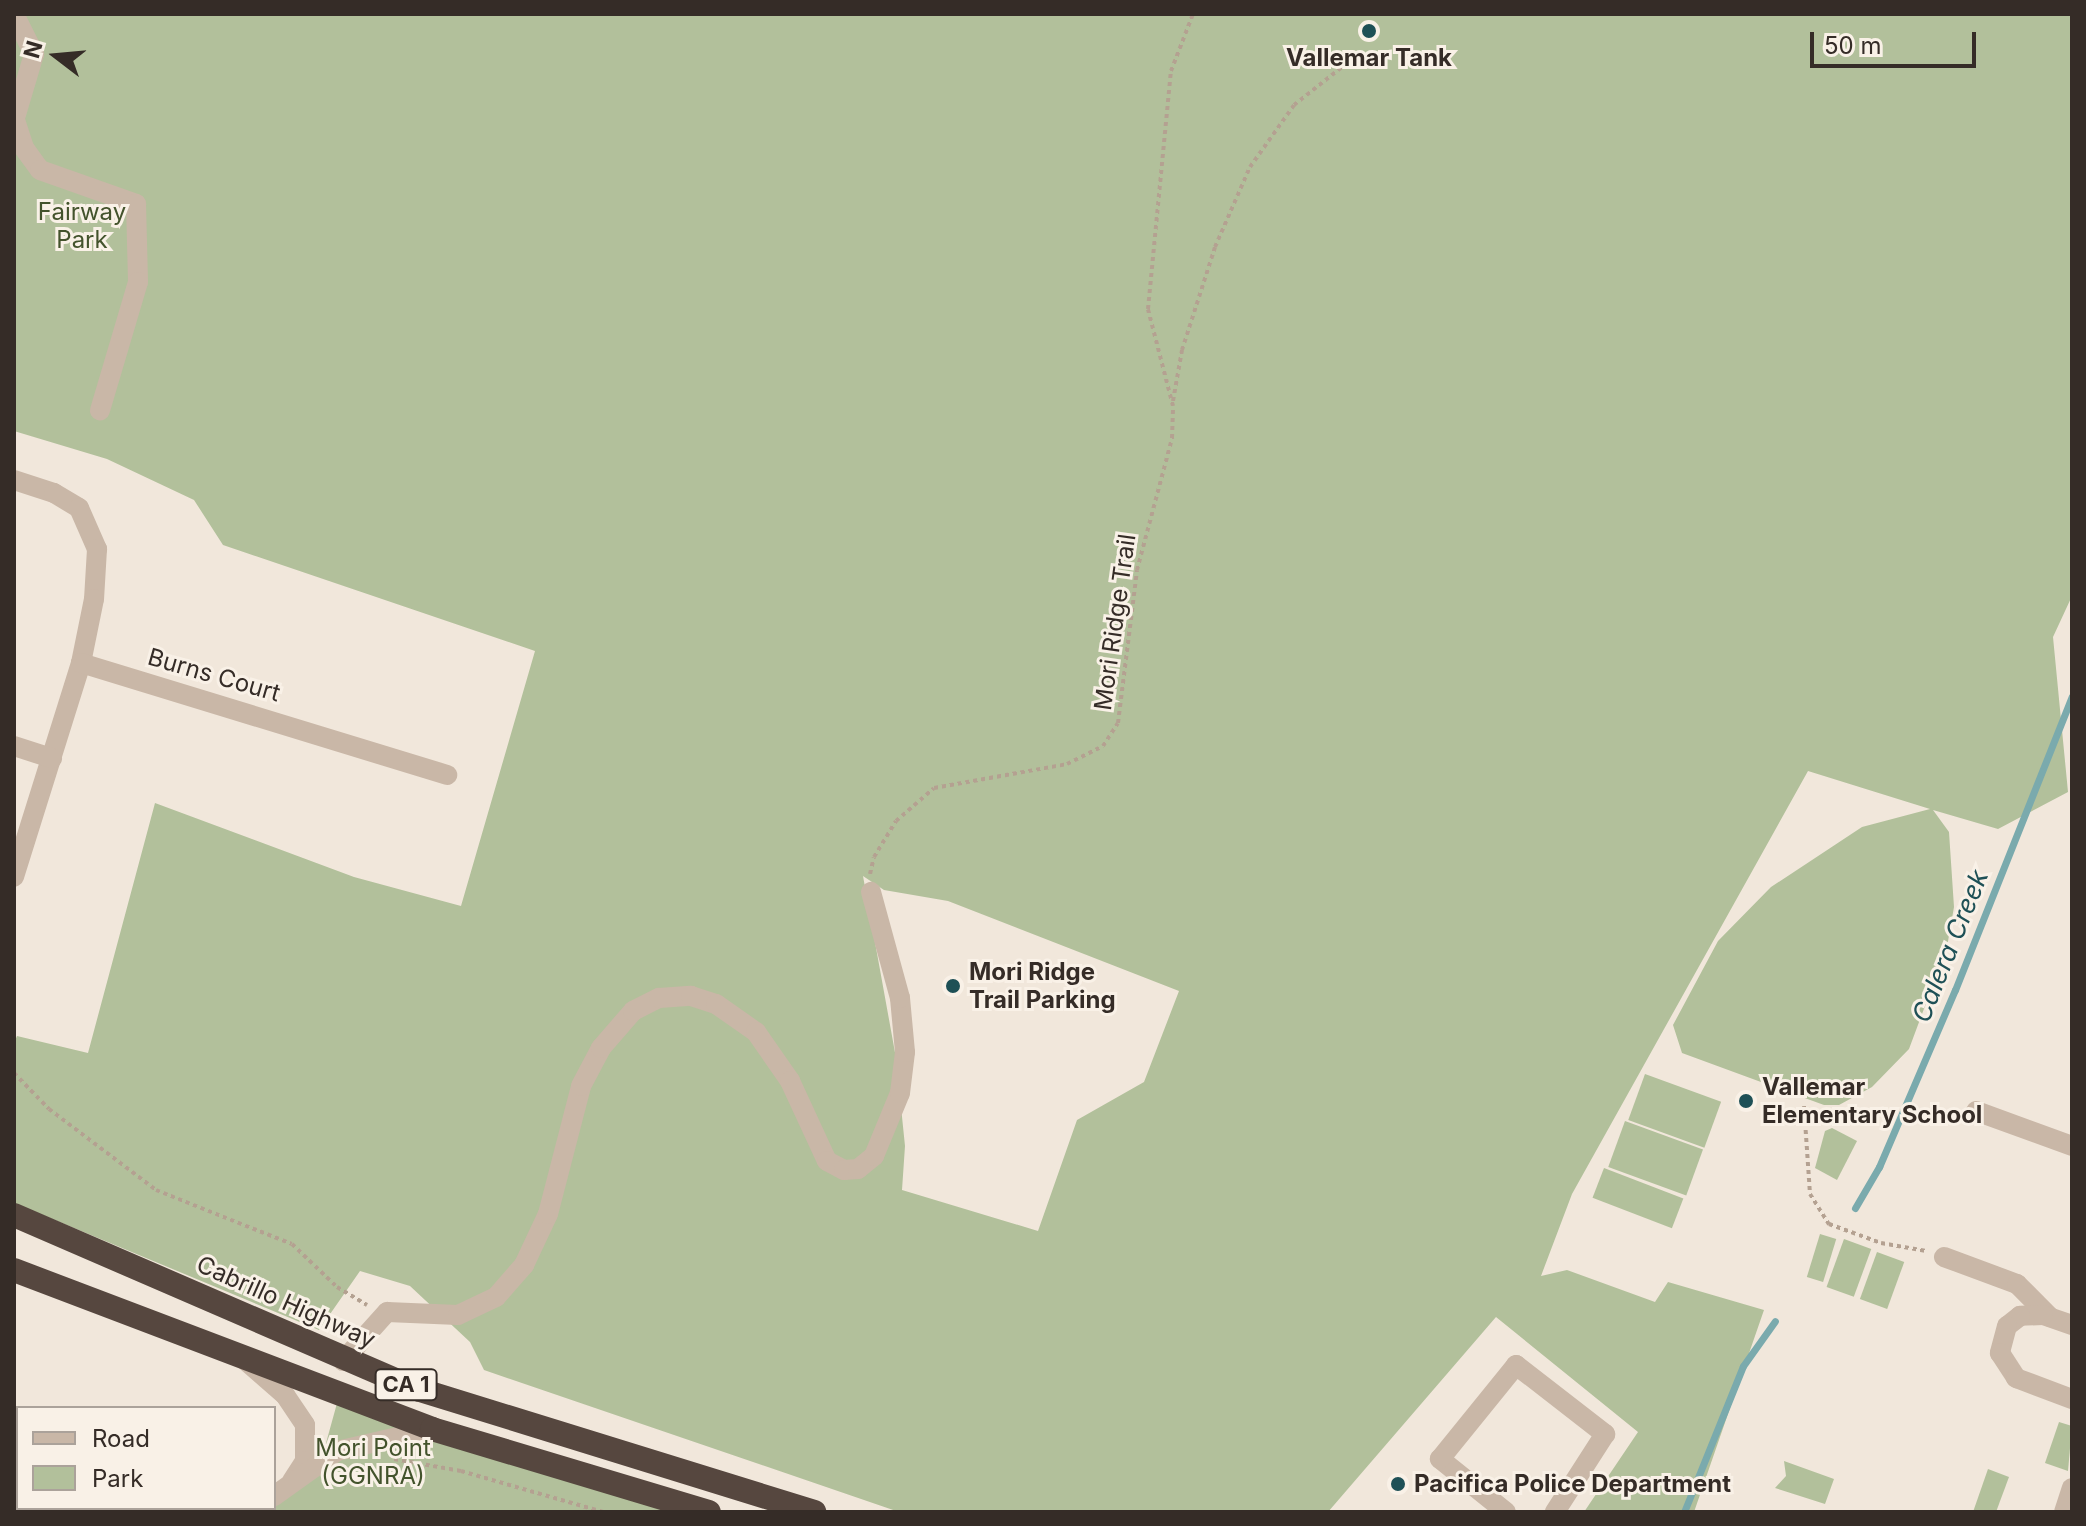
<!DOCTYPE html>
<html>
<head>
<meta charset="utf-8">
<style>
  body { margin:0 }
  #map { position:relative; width:2086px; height:1526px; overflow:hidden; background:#f1e7db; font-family:Inter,sans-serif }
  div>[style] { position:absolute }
  .green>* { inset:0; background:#b2c09b; transform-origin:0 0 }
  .stream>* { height:7px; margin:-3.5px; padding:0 3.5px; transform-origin:3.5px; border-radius:3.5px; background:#7aaaad }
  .path>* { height:4px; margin-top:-2px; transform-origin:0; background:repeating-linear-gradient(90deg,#b4a191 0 4px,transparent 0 8px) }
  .minor>* { height:20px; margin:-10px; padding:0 10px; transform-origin:10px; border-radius:10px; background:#c9b7a7 }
  .highway>* { height:24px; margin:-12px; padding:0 12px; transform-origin:12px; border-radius:12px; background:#56473f }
  .dots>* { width:22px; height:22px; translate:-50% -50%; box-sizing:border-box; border:4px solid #f9f1e7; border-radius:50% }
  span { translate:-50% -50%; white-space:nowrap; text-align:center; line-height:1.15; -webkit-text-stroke:6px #f9f1e7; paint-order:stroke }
  .shield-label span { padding:2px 6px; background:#f9f1e7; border:2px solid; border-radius:6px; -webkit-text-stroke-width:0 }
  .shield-label { font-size:22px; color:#352c27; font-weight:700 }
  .poi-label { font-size:24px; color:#352c27; font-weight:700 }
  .left { translate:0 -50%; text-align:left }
  .park-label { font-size:24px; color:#43532c }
  .street-label { font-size:24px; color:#352c27 }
  .water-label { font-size:26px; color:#1e5056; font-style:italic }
  .frame { position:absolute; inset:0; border:16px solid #352c27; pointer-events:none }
  .legend { position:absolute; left:16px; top:1406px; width:260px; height:104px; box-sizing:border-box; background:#f9f1e7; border:2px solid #aba29a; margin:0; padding:10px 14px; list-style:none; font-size:24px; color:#352c27 }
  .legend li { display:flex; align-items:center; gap:16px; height:40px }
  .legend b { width:40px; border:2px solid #aba29a }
  .north { position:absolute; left:16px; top:16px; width:80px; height:80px; -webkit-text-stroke:6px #f9f1e7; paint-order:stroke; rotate:286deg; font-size:22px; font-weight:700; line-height:32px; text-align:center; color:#352c27 }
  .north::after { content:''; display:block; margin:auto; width:28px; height:36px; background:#352c27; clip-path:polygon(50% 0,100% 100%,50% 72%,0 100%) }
  .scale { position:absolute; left:1810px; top:32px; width:166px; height:36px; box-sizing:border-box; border:4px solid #352c27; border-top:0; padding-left:10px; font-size:24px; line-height:28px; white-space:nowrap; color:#352c27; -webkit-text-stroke:6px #f9f1e7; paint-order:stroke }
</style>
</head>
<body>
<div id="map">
  <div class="green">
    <div style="clip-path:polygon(evenodd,14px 14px,2072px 14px,2072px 596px,2053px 637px,2068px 792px,1998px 829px,1933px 810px,1949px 832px,1954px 907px,1947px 947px,1909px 1049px,1872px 1087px,1839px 1105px,1824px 1105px,1682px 1053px,1673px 1025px,1718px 941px,1771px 887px,1862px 827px,1930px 809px,1808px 771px,1572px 1194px,1541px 1276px,1567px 1270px,1655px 1302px,1668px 1282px,1764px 1310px,1694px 1512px,1584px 1512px,1638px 1432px,1496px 1317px,1328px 1512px,899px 1512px,484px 1370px,470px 1342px,410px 1286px,360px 1271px,319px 1330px,14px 1203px,14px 1043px,17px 1036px,88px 1053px,155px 803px,354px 877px,461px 906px,535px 651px,223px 545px,194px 500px,107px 459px,14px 431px,14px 14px,863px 876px,884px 890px,948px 901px,1179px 991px,1144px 1082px,1077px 1120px,1038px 1231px,902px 1190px,905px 1146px,896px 1058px,863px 876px)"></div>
    <div style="left:1645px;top:1074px;width:81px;height:49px;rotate:20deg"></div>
    <div style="left:1625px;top:1121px;width:83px;height:49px;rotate:20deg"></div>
    <div style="clip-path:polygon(1832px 1128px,1857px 1141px,1837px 1180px,1815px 1168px,1825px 1131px)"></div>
    <div style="left:1604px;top:1168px;width:85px;height:32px;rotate:21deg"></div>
    <div style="left:1820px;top:1234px;width:17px;height:45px;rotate:17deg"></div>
    <div style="left:1844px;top:1239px;width:29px;height:51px;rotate:20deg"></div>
    <div style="left:1877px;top:1252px;width:29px;height:50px;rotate:20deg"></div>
    <div style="clip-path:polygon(339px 1396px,709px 1512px,250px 1512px,274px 1508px,274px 1496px,326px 1443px)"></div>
    <div style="clip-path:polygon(2059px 1422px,2072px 1426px,2068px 1471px,2045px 1463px)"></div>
    <div style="clip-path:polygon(1784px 1461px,1834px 1479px,1825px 1504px,1775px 1488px,1786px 1476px)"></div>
    <div style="clip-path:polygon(1988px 1469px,2009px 1477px,1996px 1512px,1973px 1512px)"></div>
  </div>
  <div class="stream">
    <div style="left:1855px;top:1208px;width:48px;rotate:-59.7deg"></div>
    <div style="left:1879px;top:1167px;width:193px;rotate:-66.8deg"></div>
    <div style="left:1955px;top:990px;width:316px;rotate:-68.3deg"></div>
    <div style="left:1684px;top:1512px;width:157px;rotate:-68deg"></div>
    <div style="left:1743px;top:1366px;width:55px;rotate:-54.6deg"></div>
  </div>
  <div class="path">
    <div style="left:1173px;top:401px;width:52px;rotate:-80deg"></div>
    <div style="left:1182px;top:350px;width:108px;rotate:-72.2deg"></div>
    <div style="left:1215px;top:247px;width:87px;rotate:-66.4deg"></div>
    <div style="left:1250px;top:167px;width:76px;rotate:-54.6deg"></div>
    <div style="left:1294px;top:105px;width:61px;rotate:-38.4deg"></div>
    <div style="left:870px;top:874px;width:17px;rotate:-77deg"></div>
    <div style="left:874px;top:857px;width:42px;rotate:-58.6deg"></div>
    <div style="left:896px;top:821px;width:50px;rotate:-41deg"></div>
    <div style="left:934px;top:788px;width:135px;rotate:-10.2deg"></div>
    <div style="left:1067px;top:764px;width:40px;rotate:-26.6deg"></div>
    <div style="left:1103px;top:746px;width:27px;rotate:-57deg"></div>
    <div style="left:1118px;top:723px;width:154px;rotate:-82.9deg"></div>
    <div style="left:1137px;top:570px;width:137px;rotate:-75.1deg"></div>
    <div style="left:1172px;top:438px;width:32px;rotate:-88deg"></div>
    <div style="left:1173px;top:406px;width:100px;rotate:-104.5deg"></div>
    <div style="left:1148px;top:309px;width:239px;rotate:-84.5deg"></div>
    <div style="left:1171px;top:71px;width:61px;rotate:-68.9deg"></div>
    <div style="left:14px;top:1073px;width:50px;rotate:45.8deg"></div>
    <div style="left:49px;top:1109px;width:134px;rotate:37.1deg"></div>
    <div style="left:156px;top:1190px;width:146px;rotate:21.7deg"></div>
    <div style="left:292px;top:1244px;width:62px;rotate:43.7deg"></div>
    <div style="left:337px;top:1287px;width:35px;rotate:31deg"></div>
    <div style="left:1804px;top:1106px;width:88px;rotate:86.1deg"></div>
    <div style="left:1810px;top:1194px;width:36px;rotate:58deg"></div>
    <div style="left:1829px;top:1224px;width:55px;rotate:20.1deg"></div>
    <div style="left:1881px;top:1243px;width:46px;rotate:10.1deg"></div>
    <div style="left:394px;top:1459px;width:68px;rotate:10.2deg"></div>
    <div style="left:461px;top:1471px;width:148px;rotate:16.1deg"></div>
  </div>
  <div class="minor">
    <div style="left:14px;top:14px;width:45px;rotate:63.4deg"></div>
    <div style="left:34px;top:54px;width:70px;rotate:106.6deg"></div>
    <div style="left:15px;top:120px;width:29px;rotate:72deg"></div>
    <div style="left:24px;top:148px;width:27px;rotate:54deg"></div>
    <div style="left:40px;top:170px;width:102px;rotate:19.5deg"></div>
    <div style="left:136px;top:204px;width:78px;rotate:88.5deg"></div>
    <div style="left:138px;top:282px;width:134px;rotate:106.5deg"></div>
    <div style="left:14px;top:480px;width:42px;rotate:18deg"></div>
    <div style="left:54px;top:493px;width:29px;rotate:31deg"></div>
    <div style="left:79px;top:508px;width:45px;rotate:66.3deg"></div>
    <div style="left:97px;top:549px;width:50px;rotate:93.4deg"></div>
    <div style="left:94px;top:599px;width:65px;rotate:101.5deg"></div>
    <div style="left:81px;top:663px;width:224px;rotate:107.4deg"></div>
    <div style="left:81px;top:663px;width:383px;rotate:17deg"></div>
    <div style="left:14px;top:746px;width:40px;rotate:18deg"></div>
    <div style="left:1976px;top:1111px;width:102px;rotate:20deg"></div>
    <div style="left:1944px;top:1257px;width:78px;rotate:20.3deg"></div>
    <div style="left:2017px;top:1284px;width:47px;rotate:45deg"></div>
    <div style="left:2072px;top:1325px;width:31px;rotate:-161deg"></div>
    <div style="left:2043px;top:1315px;width:23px;rotate:178deg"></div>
    <div style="left:2020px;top:1316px;width:16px;rotate:142deg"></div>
    <div style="left:2007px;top:1326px;width:28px;rotate:105deg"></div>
    <div style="left:2000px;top:1353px;width:30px;rotate:57deg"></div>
    <div style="left:2016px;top:1378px;width:60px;rotate:20.6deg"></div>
    <div style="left:246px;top:1361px;width:52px;rotate:41.1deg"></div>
    <div style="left:285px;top:1395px;width:36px;rotate:56deg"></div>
    <div style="left:305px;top:1425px;width:36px;rotate:90deg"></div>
    <div style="left:305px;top:1461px;width:24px;rotate:123deg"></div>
    <div style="left:343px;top:1361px;width:66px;rotate:-48.1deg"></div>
    <div style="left:387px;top:1312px;width:71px;rotate:2.4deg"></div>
    <div style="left:458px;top:1315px;width:42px;rotate:-25.3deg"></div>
    <div style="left:496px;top:1297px;width:43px;rotate:-48.8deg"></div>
    <div style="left:524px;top:1265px;width:56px;rotate:-64.8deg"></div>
    <div style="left:548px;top:1214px;width:132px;rotate:-75.5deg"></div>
    <div style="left:581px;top:1086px;width:43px;rotate:-62.2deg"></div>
    <div style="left:601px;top:1048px;width:49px;rotate:-49.1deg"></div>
    <div style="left:633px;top:1011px;width:29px;rotate:-27deg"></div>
    <div style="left:659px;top:998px;width:32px;rotate:-4deg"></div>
    <div style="left:691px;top:996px;width:26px;rotate:18deg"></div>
    <div style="left:716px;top:1004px;width:49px;rotate:35deg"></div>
    <div style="left:756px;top:1032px;width:60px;rotate:55.2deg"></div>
    <div style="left:790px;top:1081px;width:88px;rotate:65.2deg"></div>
    <div style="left:827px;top:1161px;width:19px;rotate:28deg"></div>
    <div style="left:844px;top:1170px;width:14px;rotate:-4deg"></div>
    <div style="left:858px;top:1169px;width:21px;rotate:-39deg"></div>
    <div style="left:874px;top:1156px;width:68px;rotate:-67.6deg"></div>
    <div style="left:900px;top:1093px;width:41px;rotate:-83deg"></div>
    <div style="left:905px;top:1052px;width:54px;rotate:-95.3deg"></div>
    <div style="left:900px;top:998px;width:110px;rotate:-105.3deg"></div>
    <div style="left:14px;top:1433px;width:4px;rotate:14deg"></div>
    <div style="left:274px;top:1496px;width:77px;rotate:-35.5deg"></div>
    <div style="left:337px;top:1451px;width:98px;rotate:-13deg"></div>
    <div style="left:166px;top:1508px;width:4px;rotate:63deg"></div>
    <div style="left:95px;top:1512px;width:4px;rotate:-76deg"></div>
    <div style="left:250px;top:1512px;width:7px;rotate:-34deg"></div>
    <div style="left:1506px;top:1512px;width:85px;rotate:-141.2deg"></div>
    <div style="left:1440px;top:1459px;width:121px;rotate:-51deg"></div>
    <div style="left:1516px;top:1365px;width:113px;rotate:37.8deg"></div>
    <div style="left:1605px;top:1434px;width:93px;rotate:122.7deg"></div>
    <div style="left:2064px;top:1512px;width:25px;rotate:-72deg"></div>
  </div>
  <div class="highway">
    <div style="left:14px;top:1215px;width:439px;rotate:23.4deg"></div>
    <div style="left:417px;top:1389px;width:416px;rotate:17.2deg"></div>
    <div style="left:14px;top:1270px;width:447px;rotate:20.8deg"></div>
    <div style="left:432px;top:1429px;width:289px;rotate:16.7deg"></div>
  </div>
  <div class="dots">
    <div style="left:1369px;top:31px;background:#1e5056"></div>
    <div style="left:953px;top:986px;background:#1e5056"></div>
    <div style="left:1746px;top:1101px;background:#1e5056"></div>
    <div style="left:1398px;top:1484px;background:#1e5056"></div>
  </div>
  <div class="shield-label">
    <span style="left:406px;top:1385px">CA 1</span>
  </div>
  <div class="poi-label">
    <span style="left:1369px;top:58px">Vallemar Tank</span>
    <span class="left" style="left:969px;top:986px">Mori Ridge<br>Trail Parking</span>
    <span class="left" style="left:1762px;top:1101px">Vallemar<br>Elementary School</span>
    <span class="left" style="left:1414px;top:1484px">Pacifica Police Department</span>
  </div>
  <div class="park-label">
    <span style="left:82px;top:226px">Fairway<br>Park</span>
    <span style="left:373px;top:1462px">Mori Point<br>(GGNRA)</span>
  </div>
  <div class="street-label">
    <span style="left:1115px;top:622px;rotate:-82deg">Mori Ridge Trail</span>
    <span style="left:214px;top:675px;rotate:16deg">Burns Court</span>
    <span style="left:286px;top:1302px;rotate:24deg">Cabrillo Highway</span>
  </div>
  <div class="water-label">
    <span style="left:1950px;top:946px;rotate:-68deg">Calera Creek</span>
  </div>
  <div class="frame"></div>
  <ul class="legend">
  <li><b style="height:10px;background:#c9b7a7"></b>Road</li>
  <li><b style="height:22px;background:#b2c09b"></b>Park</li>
  </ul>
  <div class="north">N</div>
  <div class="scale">50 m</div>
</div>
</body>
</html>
